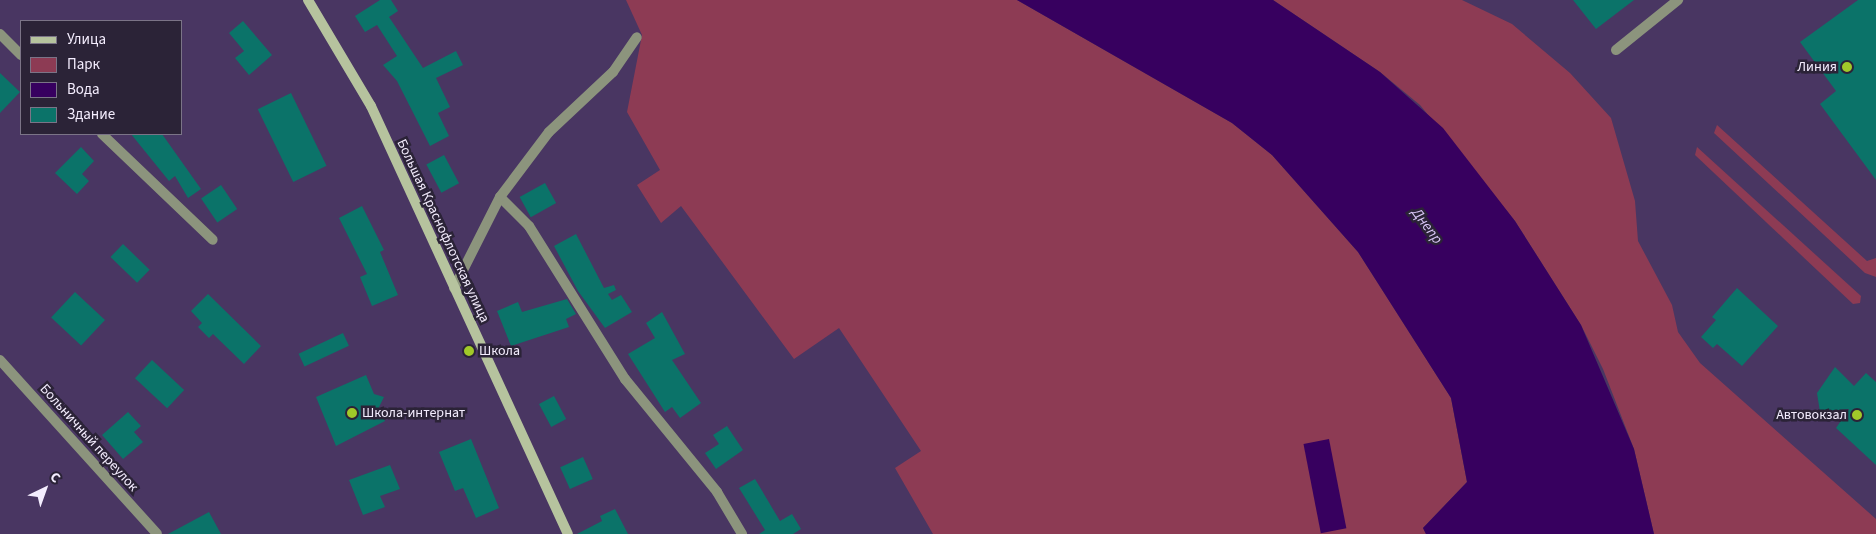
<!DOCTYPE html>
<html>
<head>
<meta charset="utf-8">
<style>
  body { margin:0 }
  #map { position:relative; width:1876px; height:534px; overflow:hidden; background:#493662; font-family:"Source Sans 3",sans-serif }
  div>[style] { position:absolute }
  .green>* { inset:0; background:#8d3b54 }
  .water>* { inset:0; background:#37005f; transform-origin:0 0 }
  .building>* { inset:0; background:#0b7369; transform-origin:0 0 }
  .street>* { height:10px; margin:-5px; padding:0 5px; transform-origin:5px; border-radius:5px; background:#8c947d }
  .secondary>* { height:10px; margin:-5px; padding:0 5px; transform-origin:5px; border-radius:5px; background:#b6c39e }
  .dots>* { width:14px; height:14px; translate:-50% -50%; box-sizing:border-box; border:2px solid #2b2337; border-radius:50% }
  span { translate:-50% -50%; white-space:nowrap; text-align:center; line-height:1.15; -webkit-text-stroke:5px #2b2337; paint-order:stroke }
  .poi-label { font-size:14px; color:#f4edfe }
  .right { translate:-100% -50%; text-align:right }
  .left { translate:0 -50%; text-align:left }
  .street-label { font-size:14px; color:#f4edfe }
  .water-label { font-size:15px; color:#dac7f7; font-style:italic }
  .legend { position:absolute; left:20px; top:20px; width:162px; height:115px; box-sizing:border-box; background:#2b2337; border:1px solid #7b7487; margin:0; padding:6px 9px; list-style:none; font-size:15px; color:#f4edfe }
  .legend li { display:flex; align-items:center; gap:10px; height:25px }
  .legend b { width:25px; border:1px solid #7b7487 }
  .north { position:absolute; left:20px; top:464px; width:50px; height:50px; -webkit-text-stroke:4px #2b2337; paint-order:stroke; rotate:42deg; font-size:14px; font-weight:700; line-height:20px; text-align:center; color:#f4edfe }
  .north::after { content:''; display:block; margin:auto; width:18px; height:22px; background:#f4edfe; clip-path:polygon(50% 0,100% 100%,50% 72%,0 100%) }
</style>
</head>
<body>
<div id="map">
  <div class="green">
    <div style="clip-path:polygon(626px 0,1017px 0,1232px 123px,1272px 155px,1358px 252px,1451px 398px,1467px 482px,1423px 528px,1426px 534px,933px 534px,895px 468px,921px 451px,839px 328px,794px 359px,681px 206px,661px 223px,637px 185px,660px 170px,627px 112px,642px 35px)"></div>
    <div style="clip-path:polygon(1273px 0,1462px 0,1512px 24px,1570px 73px,1611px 118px,1635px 201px,1638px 241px,1672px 305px,1678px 332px,1700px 363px,1876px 519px,1876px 534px,1654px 534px,1634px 449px,1603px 369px,1581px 325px,1515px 221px,1420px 105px,1380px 72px)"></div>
    <div style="clip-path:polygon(1717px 125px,1867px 261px,1876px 258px,1876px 277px,1865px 273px,1714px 133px)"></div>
    <div style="clip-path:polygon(1697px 147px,1861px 296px,1860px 303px,1853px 304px,1695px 155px)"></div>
  </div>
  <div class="water">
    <div style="clip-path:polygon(1017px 0,1273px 0,1380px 72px,1443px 128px,1515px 221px,1581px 325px,1634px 449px,1654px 534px,1426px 534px,1423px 528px,1467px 482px,1451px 398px,1358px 252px,1272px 155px,1232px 123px)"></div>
    <div style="left:1329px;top:439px;width:91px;height:26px;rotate:79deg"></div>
  </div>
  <div class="building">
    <div style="clip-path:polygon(380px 0,391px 0,398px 11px,389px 17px,423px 68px,456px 51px,463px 65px,436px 78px,450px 107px,438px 113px,449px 136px,430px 146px,397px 81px,383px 65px,397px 56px,377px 25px,365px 32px,355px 16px)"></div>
    <div style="clip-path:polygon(1573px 0,1634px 0,1596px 29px)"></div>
    <div style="clip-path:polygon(1858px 0,1876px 0,1876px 180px,1820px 104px,1836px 91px,1800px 42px)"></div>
    <div style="clip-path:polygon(243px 21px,272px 55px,249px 75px,235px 58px,244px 51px,229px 33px)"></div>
    <div style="clip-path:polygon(0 73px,20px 92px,0 113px)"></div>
    <div style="left:291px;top:93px;width:81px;height:37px;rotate:64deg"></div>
    <div style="clip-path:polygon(131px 134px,162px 134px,201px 189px,188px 198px,175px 176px,169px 181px)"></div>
    <div style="clip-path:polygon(81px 147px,94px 161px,82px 174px,89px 181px,77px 194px,55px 173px)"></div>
    <div style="left:444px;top:155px;width:32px;height:20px;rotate:62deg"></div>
    <div style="left:545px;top:183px;width:23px;height:29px;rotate:61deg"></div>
    <div style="left:221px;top:185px;width:29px;height:24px;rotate:56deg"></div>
    <div style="clip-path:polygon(362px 206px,384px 250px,380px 252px,398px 295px,372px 306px,360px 277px,367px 274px,339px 218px)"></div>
    <div style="clip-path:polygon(576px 234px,604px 288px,614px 285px,616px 290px,608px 294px,612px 300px,621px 295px,632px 312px,605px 328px,578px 291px,554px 246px)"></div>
    <div style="left:123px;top:244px;width:37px;height:18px;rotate:44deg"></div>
    <div style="clip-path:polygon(1737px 288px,1778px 326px,1742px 366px,1717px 344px,1713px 348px,1701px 337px,1716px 320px,1712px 317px)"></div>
    <div style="left:75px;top:292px;width:41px;height:35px;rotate:43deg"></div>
    <div style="clip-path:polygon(208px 294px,261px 346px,244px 364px,213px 334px,209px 338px,198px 327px,202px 323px,191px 311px)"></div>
    <div style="clip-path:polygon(567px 299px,576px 314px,566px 319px,569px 327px,511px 346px,497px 311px,518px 302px,522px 312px)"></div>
    <div style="clip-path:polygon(662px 312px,685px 354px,672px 360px,701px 403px,680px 418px,672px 407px,665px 412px,628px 354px,655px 338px,646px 323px)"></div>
    <div style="left:343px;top:333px;width:14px;height:49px;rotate:65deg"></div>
    <div style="left:152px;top:360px;width:44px;height:25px;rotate:43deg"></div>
    <div style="clip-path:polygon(1835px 367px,1854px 386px,1866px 373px,1876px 382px,1876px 465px,1836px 428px,1849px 409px,1820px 412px,1817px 393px)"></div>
    <div style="clip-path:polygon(366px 375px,374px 394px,384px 397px,379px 407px,385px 421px,336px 446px,316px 397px)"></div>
    <div style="left:554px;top:396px;width:26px;height:17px;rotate:62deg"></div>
    <div style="clip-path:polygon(128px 412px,141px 426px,134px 432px,143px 442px,123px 459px,102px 435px)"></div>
    <div style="clip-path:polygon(727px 426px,743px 450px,716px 469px,705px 453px,719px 444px,713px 435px)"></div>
    <div style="clip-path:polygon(471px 439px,499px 508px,476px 518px,463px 488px,455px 491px,439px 452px)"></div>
    <div style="left:583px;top:457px;width:24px;height:25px;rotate:66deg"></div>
    <div style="clip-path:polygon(390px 465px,400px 489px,380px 496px,385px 507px,363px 515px,349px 480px)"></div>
    <div style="clip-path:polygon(755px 479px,780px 521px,792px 514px,801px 529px,793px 534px,759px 534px,765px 530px,739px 488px)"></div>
    <div style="clip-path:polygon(615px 509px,628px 534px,577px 534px,602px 521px,600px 516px)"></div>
    <div style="clip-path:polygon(209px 512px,221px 534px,168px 534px)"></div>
  </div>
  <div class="street">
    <div style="left:0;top:34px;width:30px;rotate:45deg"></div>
    <div style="left:1616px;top:50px;width:80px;rotate:-38.9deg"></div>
    <div style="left:102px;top:134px;width:153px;rotate:43.7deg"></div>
    <div style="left:500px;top:197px;width:41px;rotate:45deg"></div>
    <div style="left:529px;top:226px;width:181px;rotate:57.9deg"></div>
    <div style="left:625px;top:379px;width:146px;rotate:50.8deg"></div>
    <div style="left:717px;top:492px;width:49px;rotate:59.2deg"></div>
    <div style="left:454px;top:288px;width:102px;rotate:-63.2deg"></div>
    <div style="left:500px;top:197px;width:81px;rotate:-53deg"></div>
    <div style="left:549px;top:132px;width:88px;rotate:-43.2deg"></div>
    <div style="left:613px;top:72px;width:42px;rotate:-55.6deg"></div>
    <div style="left:0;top:360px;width:234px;rotate:47.9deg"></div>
  </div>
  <div class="secondary">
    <div style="left:308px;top:0;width:123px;rotate:59.3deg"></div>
    <div style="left:371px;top:106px;width:471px;rotate:65.3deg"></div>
  </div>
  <div class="dots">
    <div style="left:1847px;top:67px;background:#a1c929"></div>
    <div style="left:469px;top:351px;background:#a1c929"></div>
    <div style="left:352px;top:413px;background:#a1c929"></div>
    <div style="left:1857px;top:415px;background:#a1c929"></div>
  </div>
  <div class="poi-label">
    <span class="right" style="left:1837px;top:67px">Линия</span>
    <span class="left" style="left:479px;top:351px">Школа</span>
    <span class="left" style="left:362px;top:413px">Школа-интернат</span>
    <span class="right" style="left:1847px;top:415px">Автовокзал</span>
  </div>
  <div class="street-label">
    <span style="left:443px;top:231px;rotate:65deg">Большая Краснофлотская улица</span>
    <span style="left:89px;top:438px;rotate:48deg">Больничный переулок</span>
  </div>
  <div class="water-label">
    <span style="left:1427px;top:226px;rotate:53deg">Днепр</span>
  </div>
  <ul class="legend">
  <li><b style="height:6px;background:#b6c39e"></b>Улица</li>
  <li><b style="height:14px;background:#8d3b54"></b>Парк</li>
  <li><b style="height:14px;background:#37005f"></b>Вода</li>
  <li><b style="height:14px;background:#0b7369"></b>Здание</li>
  </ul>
  <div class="north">С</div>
</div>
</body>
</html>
